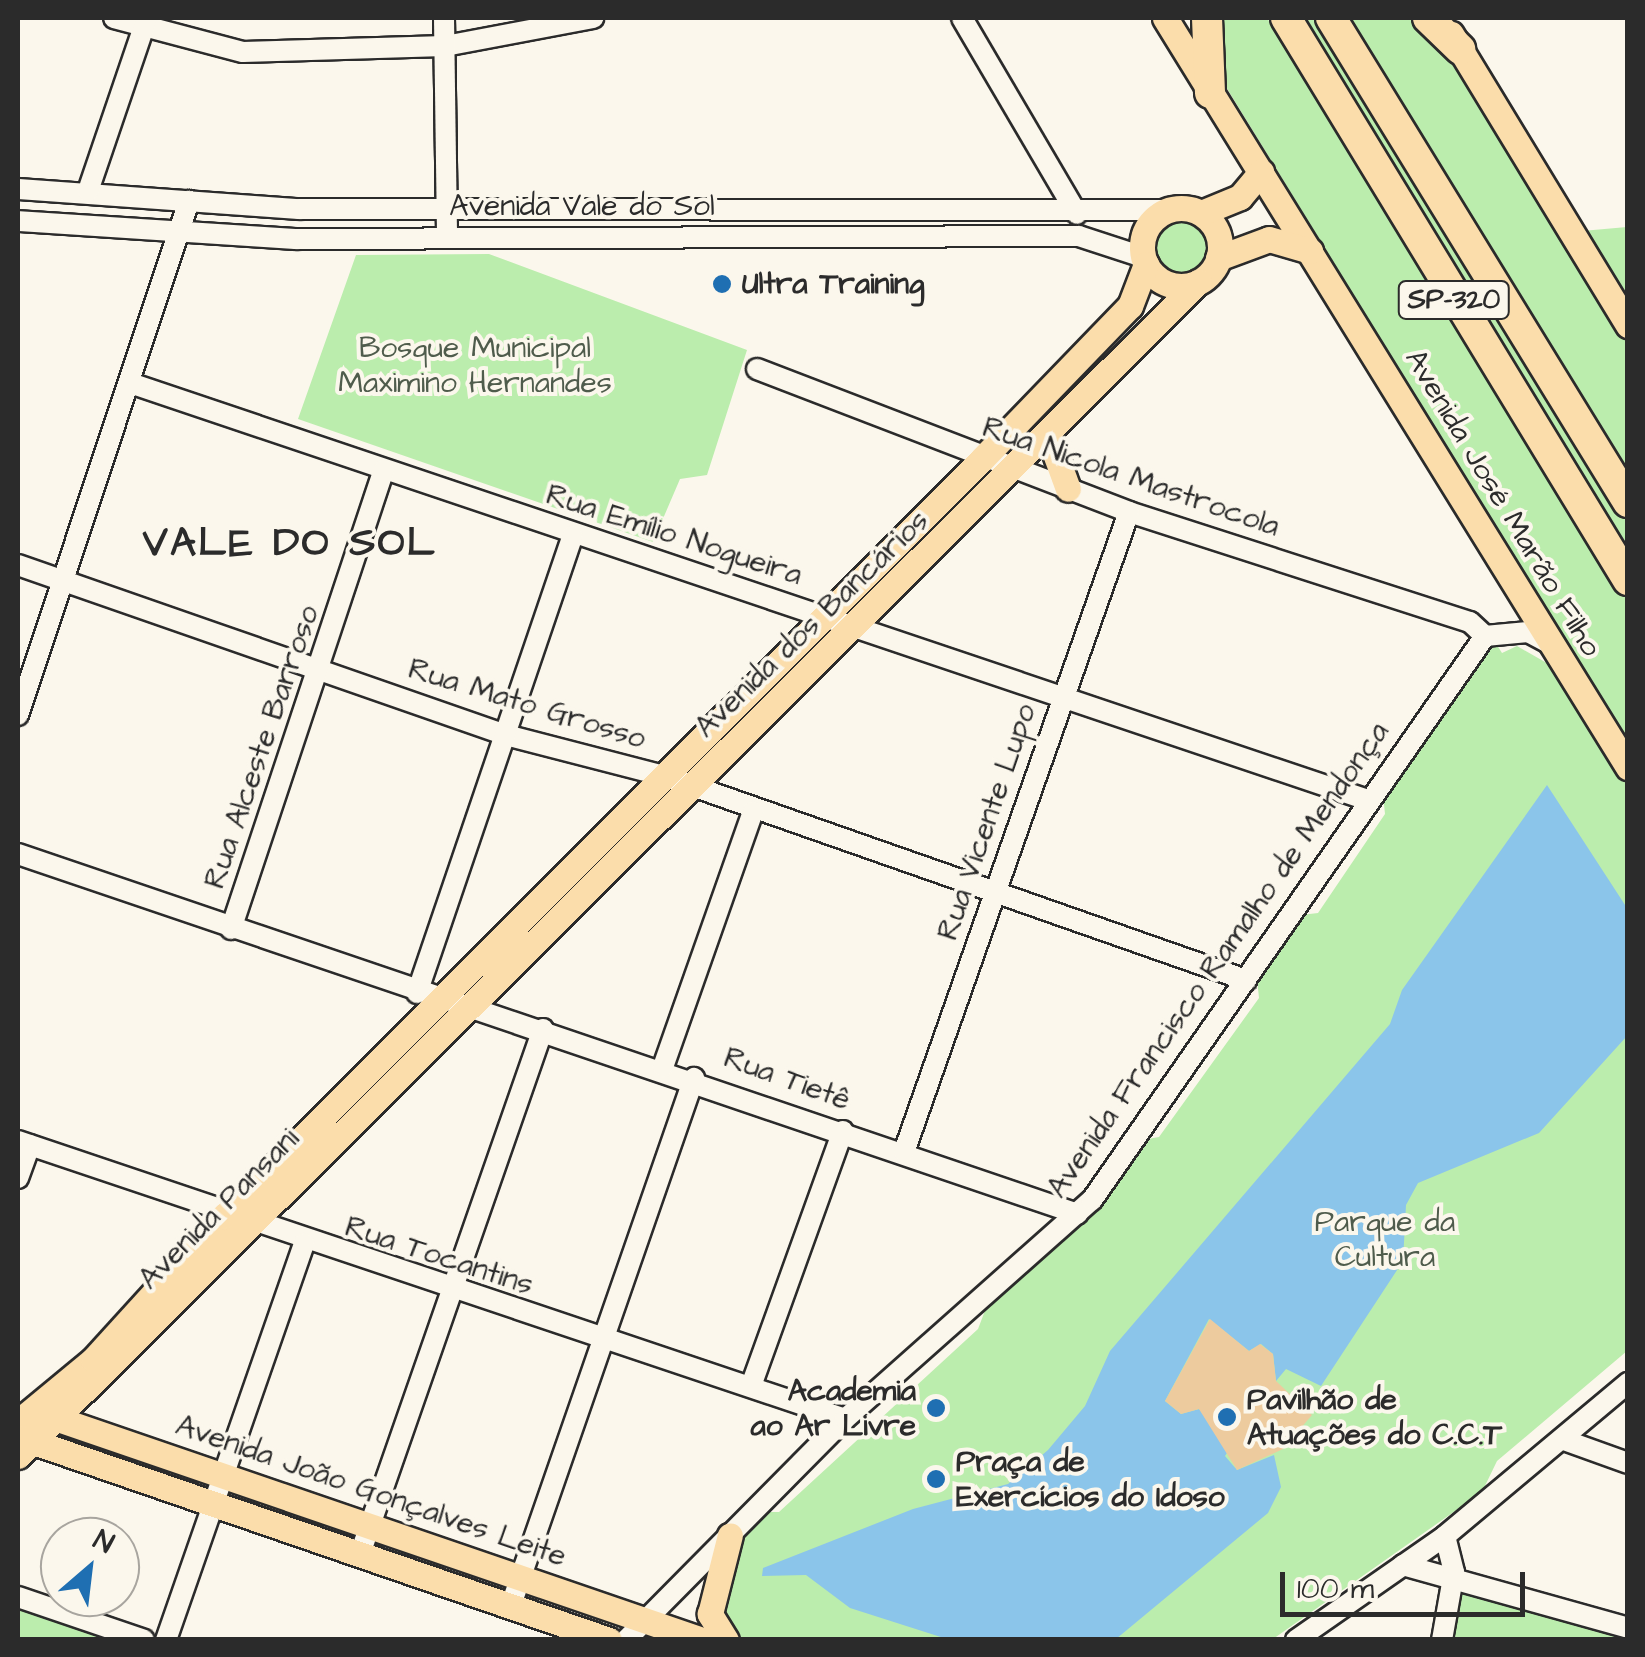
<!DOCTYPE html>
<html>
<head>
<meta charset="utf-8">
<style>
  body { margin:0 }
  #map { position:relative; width:1645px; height:1657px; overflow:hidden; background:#fbf7ec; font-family:"Architects Daughter",sans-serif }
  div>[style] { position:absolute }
  .green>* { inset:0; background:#bbedad }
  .round { border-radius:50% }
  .water>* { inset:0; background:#8bc5ea }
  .building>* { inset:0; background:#edcb9e }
  .roads { filter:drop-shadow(2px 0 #2b2b2b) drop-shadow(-2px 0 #2b2b2b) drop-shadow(0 2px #2b2b2b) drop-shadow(0 -2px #2b2b2b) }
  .minor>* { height:20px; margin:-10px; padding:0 10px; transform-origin:10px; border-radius:10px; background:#fbf7ec }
  .major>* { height:25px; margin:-12.5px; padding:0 12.5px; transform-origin:12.5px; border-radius:12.5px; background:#fbddab }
  .major>.ring { margin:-12.5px; padding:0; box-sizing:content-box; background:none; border:25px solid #fbddab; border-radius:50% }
  .highway>* { height:30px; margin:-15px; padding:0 15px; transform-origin:15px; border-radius:15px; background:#fbddab }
  .dots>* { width:28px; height:28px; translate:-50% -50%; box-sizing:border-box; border:5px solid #fbf7ec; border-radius:50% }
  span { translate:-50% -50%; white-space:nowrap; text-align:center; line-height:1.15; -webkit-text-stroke:8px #fbf7ec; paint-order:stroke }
  .shield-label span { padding:2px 8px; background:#fbf7ec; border:2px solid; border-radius:8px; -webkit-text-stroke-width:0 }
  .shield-label { font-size:28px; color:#2b2b2b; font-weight:700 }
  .street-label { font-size:30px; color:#2b2b2b }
  .poi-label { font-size:30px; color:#2b2b2b; font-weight:700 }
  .left { translate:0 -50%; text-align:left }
  .right { translate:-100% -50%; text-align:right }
  .park-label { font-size:30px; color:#4f5c4c }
  .district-label { font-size:40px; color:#2b2b2b; font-weight:700; letter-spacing:2.5px }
  .frame { position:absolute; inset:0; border:20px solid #2b2b2b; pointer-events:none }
  .north { position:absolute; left:40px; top:1517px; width:100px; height:100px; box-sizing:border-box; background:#fbf7ec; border:2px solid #a8a59f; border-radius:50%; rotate:28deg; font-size:28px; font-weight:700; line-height:40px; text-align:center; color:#2b2b2b }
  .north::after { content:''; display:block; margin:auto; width:35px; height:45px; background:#1f6fb2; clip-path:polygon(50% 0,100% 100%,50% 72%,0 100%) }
  .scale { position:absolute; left:1280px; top:1572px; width:245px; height:45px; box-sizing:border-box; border:5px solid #2b2b2b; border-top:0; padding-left:12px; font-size:30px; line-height:35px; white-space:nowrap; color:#2b2b2b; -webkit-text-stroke:8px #fbf7ec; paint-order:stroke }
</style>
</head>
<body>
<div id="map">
  <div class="green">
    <div style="clip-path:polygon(1213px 18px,1267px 18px,1627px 599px,1627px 742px,1215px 69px)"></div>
    <div style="clip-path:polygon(1297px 18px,1322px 18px,1627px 516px,1627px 561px)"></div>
    <div style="clip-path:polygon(1350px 18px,1422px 18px,1431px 26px,1627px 338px,1627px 472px)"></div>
    <div class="round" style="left:1148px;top:214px;width:66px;height:66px"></div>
    <div style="clip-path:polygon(1627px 227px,1627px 303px,1582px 231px)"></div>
    <div style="clip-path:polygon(489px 254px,747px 350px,707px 475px,680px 479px,653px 542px,298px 419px,356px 255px)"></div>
    <div style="clip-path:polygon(1495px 642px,1502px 653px,1517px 646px,1552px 666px,1627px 784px,1627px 1351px,1497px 1461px,1482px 1492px,1273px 1639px,734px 1637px,715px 1601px,722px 1563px,759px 1512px,779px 1512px,978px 1329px,986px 1308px,1085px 1216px,1142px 1140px,1159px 1137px,1259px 998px,1257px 979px,1301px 915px,1318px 913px,1385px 814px,1383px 795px)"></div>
    <div style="clip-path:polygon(1473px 1587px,1628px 1637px,1627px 1640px,1451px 1640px,1460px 1596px)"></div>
    <div style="clip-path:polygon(18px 1606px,114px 1639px,18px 1639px)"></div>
  </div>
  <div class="water">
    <div style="clip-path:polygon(1547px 785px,1627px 908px,1627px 1036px,1539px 1133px,1418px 1183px,1406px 1205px,1403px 1261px,1321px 1386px,1286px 1369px,1276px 1381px,1273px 1354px,1261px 1344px,1249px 1351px,1209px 1319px,1165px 1401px,1181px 1414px,1199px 1409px,1231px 1447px,1225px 1456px,1237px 1470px,1274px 1455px,1281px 1487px,1268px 1513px,1116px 1639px,947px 1639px,850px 1608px,806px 1575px,762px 1576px,763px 1568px,913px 1509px,1008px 1484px,1048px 1450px,1085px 1406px,1110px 1351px,1390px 1024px,1402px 990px)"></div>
  </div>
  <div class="building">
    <div style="clip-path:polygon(1210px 1319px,1249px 1351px,1260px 1344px,1273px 1354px,1276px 1381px,1312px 1415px,1283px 1449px,1237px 1470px,1199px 1409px,1181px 1414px,1165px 1401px)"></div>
  </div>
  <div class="roads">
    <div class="minor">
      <div style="left:114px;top:18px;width:133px;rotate:14.8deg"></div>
      <div style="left:243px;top:52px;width:202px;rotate:-1.7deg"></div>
      <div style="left:445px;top:46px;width:151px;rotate:-10.7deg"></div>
      <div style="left:444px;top:18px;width:218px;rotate:89.2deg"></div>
      <div style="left:962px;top:18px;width:227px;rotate:59.6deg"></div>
      <div style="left:18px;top:189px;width:282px;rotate:4.1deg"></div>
      <div style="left:299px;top:209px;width:868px;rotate:0.07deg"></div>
      <div style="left:88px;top:191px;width:183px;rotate:-71.2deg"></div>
      <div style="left:18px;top:221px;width:279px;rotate:3.7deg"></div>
      <div style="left:296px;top:239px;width:783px;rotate:-0.22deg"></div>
      <div style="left:1079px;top:236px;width:67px;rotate:18.2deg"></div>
      <div style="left:757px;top:369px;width:399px;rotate:21deg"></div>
      <div style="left:1129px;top:512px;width:358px;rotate:17.9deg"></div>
      <div style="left:1470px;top:622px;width:21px;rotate:43deg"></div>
      <div style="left:133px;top:384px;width:1303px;rotate:18.62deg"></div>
      <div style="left:18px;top:565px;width:517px;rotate:19.21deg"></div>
      <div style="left:506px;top:735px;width:163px;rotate:14.5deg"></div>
      <div style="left:664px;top:776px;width:617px;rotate:19.32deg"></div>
      <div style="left:18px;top:715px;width:542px;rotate:-71.6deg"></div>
      <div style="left:18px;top:854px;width:1119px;rotate:18.76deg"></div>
      <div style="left:231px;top:929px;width:484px;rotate:-71.6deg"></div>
      <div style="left:417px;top:993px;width:483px;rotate:-71.2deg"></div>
      <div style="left:663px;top:1067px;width:271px;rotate:-70.6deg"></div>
      <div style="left:18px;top:1141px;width:872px;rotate:18.58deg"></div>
      <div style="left:904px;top:1152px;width:678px;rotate:-70.63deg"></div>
      <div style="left:18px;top:1178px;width:35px;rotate:-70deg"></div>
      <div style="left:751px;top:1386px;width:271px;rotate:-70.2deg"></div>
      <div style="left:1564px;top:1440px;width:68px;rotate:19.8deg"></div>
      <div style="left:360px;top:1554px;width:556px;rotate:-70.78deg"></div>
      <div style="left:1403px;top:1565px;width:234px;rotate:15.6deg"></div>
      <div style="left:18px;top:1597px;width:133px;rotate:18.8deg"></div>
      <div style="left:511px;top:1605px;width:558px;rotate:-70.85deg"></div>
      <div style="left:166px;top:1640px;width:420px;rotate:-70.8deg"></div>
      <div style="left:626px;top:1640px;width:311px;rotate:-45.3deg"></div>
      <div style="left:845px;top:1419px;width:330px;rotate:-41.6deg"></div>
      <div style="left:1092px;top:1200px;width:687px;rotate:-55.13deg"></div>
      <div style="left:1485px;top:636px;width:43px;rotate:-5.3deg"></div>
      <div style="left:1528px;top:632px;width:26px;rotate:28deg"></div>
      <div style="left:1296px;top:1640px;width:182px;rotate:-34.9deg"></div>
      <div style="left:1445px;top:1536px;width:239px;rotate:-39.9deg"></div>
      <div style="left:1442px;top:1640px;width:69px;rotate:-80deg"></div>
      <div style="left:1454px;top:1572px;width:37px;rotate:-104deg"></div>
    </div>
    <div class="major">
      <div style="left:1165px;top:18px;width:881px;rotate:58.28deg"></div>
      <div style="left:1451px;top:34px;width:341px;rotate:58.7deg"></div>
      <div class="ring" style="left:1142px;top:208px;width:53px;height:53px"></div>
      <div style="left:1201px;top:213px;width:42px;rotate:-22.3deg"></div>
      <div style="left:1240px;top:197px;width:33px;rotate:-50deg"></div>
      <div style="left:1218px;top:258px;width:54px;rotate:-20.4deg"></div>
      <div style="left:1269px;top:239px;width:43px;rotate:16.3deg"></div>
      <div style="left:1049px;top:437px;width:55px;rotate:69.9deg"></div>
      <div style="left:46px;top:1415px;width:694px;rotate:18.93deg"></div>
      <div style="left:18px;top:1422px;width:97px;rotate:-39.6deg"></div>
      <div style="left:93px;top:1360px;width:195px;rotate:-47.7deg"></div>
      <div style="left:224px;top:1216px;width:1071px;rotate:-44.96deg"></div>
      <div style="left:982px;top:459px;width:213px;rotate:-46deg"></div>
      <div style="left:1130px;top:306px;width:45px;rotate:-69.1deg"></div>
      <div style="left:22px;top:1438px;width:621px;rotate:18.99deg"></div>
      <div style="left:18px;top:1456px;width:1665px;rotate:-44.85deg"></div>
      <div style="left:726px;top:1640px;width:31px;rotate:-122deg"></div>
      <div style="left:710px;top:1614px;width:81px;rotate:-75.8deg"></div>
    </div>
    <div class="highway">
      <div style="left:1207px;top:18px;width:75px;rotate:87.7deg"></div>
      <div style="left:1286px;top:18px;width:658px;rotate:58.68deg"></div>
      <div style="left:1331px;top:18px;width:568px;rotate:58.47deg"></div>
      <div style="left:1428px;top:18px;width:45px;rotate:44.1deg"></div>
    </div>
  </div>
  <div class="dots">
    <div style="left:722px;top:284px;background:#1f6fb2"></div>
    <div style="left:936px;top:1408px;background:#1f6fb2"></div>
    <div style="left:1227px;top:1417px;background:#1f6fb2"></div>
    <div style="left:936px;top:1479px;background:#1f6fb2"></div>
  </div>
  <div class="shield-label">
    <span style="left:1454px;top:300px">SP-320</span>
  </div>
  <div class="street-label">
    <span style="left:582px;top:206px">Avenida Vale do Sol</span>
    <span style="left:1131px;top:477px;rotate:19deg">Rua Nicola Mastrocola</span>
    <span style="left:1503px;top:503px;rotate:59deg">Avenida José Marão Filho</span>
    <span style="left:674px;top:535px;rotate:18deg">Rua Emílio Nogueira</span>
    <span style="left:812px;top:624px;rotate:-44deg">Avenida dos Bancários</span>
    <span style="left:527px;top:704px;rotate:17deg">Rua Mato Grosso</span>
    <span style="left:262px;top:747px;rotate:-71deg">Rua Alceste Barroso</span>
    <span style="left:987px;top:822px;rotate:-71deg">Rua Vicente Lupo</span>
    <span style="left:1218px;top:960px;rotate:-55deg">Avenida Francisco Ramalho de Mendonça</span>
    <span style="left:787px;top:1079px;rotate:20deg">Rua Tietê</span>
    <span style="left:219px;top:1209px;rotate:-45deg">Avenida Pansani</span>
    <span style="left:439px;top:1256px;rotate:18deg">Rua Tocantins</span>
    <span style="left:371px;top:1491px;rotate:19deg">Avenida João Gonçalves Leite</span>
  </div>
  <div class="poi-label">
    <span class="left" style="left:742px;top:284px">Ultra Training</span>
    <span class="right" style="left:916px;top:1408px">Academia<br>ao Ar Livre</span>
    <span class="left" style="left:1247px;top:1417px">Pavilhão de<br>Atuações do C.C.T</span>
    <span class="left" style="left:956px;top:1479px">Praça de<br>Exercícios do Idoso</span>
  </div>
  <div class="park-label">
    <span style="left:475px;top:365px">Bosque Municipal<br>Maximino Hernandes</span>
    <span style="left:1385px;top:1239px">Parque da<br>Cultura</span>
  </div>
  <div class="district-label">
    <span style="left:290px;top:544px">VALE DO SOL</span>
  </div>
  <div class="frame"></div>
  <div class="north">N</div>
  <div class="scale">100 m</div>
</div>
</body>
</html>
